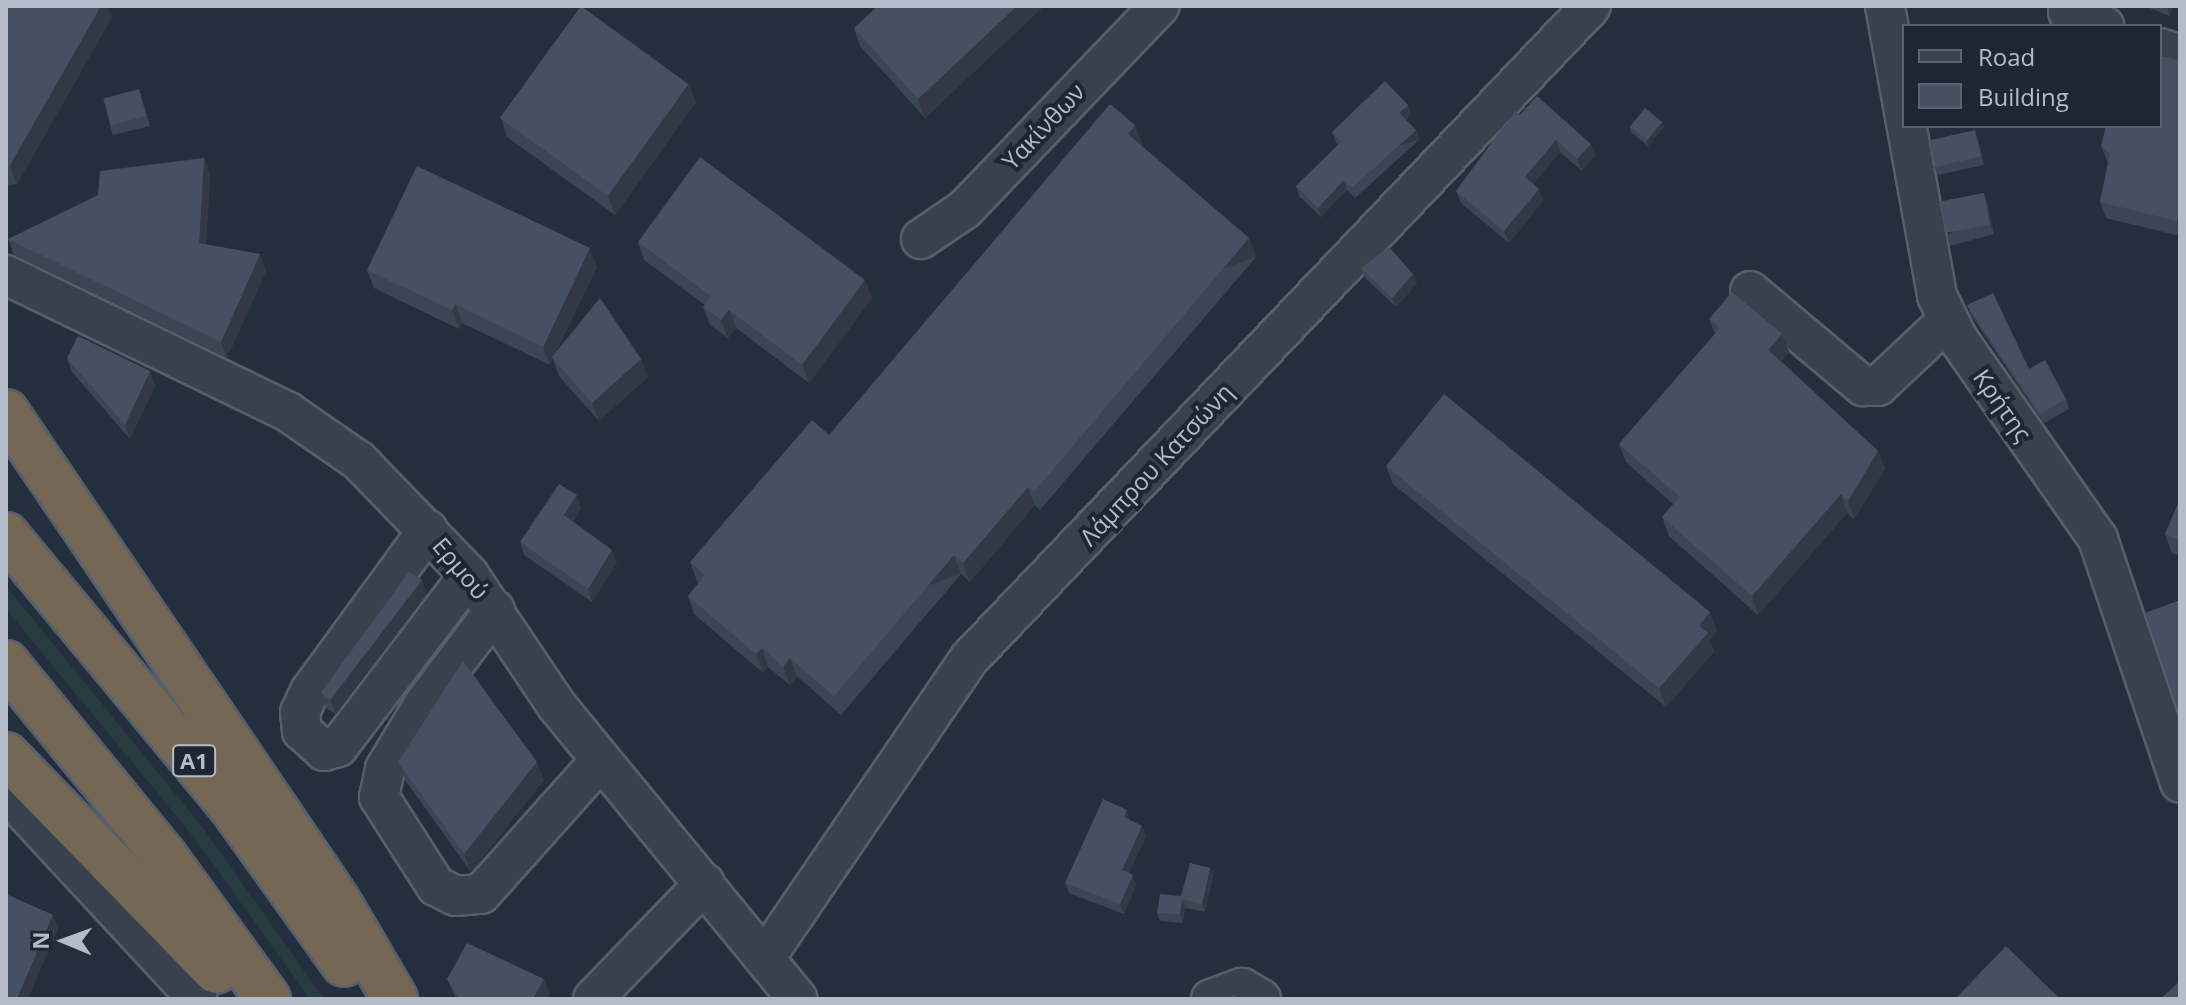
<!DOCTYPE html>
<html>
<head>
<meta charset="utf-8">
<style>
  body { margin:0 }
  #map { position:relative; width:2186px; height:1005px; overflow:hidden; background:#242f3e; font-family:"Open Sans",sans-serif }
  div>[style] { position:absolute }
  .green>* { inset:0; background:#263c3f }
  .roads { filter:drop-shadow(2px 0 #565f6c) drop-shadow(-2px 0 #565f6c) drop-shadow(0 2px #565f6c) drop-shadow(0 -2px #565f6c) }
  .minor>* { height:38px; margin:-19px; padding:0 19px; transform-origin:19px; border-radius:19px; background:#38414e }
  .highway>* { height:44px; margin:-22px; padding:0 22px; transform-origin:22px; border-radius:22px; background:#746855 }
  .wall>* { inset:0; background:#3b4654 }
  .shaded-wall>* { inset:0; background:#303945; transform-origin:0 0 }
  .building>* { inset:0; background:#455162; transform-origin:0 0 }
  span { translate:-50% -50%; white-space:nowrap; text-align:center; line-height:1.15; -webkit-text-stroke:8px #1d2633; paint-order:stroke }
  .shield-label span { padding:2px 6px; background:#1d2633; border:2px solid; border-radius:6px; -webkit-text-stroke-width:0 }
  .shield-label { font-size:22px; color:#b4bcc9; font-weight:700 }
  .street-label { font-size:24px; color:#b4bcc9 }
  .frame { position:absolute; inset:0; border:8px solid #b4bcc9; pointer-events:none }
  .legend { position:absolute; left:1902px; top:24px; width:260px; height:104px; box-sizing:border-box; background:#1d2633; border:2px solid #59626f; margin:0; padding:10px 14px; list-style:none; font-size:24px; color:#b4bcc9 }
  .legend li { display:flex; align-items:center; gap:16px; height:40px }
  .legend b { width:40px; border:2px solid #59626f }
  .north { position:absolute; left:24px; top:901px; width:80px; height:80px; -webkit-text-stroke:6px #1d2633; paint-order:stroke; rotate:271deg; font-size:22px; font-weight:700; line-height:32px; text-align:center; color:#b4bcc9 }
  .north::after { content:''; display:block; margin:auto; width:28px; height:36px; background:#b4bcc9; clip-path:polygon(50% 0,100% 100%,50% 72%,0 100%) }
</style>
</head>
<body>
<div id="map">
  <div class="green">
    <div style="clip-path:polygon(6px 586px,203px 828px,324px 999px,310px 999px,193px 836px,6px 609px)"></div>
  </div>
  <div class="roads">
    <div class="minor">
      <div style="left:1885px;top:6px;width:295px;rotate:79.8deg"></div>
      <div style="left:1937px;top:296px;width:48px;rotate:64deg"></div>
      <div style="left:1958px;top:339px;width:244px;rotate:55deg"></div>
      <div style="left:2098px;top:539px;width:257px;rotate:71.4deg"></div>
      <div style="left:2068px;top:12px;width:39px;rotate:21deg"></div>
      <div style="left:2160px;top:48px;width:21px;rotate:19deg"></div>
      <div style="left:921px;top:239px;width:53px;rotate:-34.3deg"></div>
      <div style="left:965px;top:209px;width:281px;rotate:-46.2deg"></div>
      <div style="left:6px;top:275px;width:314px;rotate:25.9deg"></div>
      <div style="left:288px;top:412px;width:86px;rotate:34.6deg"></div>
      <div style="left:359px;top:461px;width:158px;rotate:46deg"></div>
      <div style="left:469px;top:575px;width:158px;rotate:56.1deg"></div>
      <div style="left:557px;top:706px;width:379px;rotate:50.6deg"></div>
      <div style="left:1750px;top:291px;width:148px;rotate:40.1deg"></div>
      <div style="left:1863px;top:386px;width:15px"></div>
      <div style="left:1878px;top:386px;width:95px;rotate:-43.3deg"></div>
      <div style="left:428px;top:530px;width:200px;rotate:126.2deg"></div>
      <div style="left:310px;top:691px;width:23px;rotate:115deg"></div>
      <div style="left:300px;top:712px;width:19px;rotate:84deg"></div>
      <div style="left:302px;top:731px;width:30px;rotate:42deg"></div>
      <div style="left:324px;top:751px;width:15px;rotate:-16deg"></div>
      <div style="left:338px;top:747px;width:216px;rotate:-52.7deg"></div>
      <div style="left:495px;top:610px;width:118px;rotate:127.1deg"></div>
      <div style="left:424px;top:704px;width:76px;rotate:121deg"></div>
      <div style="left:385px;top:769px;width:29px;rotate:102deg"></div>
      <div style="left:379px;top:797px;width:106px;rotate:57.4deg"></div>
      <div style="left:436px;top:886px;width:22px;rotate:27deg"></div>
      <div style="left:456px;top:896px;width:25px;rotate:-5deg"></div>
      <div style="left:481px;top:894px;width:178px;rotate:-48.2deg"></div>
      <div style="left:6px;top:792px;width:282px;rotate:47.2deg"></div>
      <div style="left:765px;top:958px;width:363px;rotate:-55.7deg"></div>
      <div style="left:970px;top:658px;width:900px;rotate:-46.39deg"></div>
      <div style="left:593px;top:999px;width:161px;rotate:-46deg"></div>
      <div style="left:1211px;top:999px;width:33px;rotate:-20deg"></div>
      <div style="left:1242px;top:988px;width:22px;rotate:30deg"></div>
    </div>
    <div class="highway">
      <div style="left:6px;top:412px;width:590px;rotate:55.85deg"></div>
      <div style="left:337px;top:900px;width:115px;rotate:59.6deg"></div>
      <div style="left:6px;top:535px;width:352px;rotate:50.3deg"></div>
      <div style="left:231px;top:806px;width:194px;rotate:54.4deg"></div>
      <div style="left:6px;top:663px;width:254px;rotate:50.7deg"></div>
      <div style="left:167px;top:860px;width:172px;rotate:54deg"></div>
      <div style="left:6px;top:755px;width:301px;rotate:45.8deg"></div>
    </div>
  </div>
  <div class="wall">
    <div style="clip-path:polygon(6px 6px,112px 17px,17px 184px,7px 185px,6px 184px)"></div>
    <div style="clip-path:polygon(878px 6px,1044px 6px,925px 118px,860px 46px,854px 28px)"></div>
    <div style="clip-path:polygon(2144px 6px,2173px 6px,2170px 16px)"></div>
    <div style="clip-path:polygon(2180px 60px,2180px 236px,2106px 218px,2100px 202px,2108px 163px,2101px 146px)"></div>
    <div style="clip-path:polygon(139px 89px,150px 126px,113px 135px,110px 126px)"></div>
    <div style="clip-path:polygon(696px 102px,615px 215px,507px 137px,501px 118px)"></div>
    <div style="clip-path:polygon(1408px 105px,1411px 114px,1406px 120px,1416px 130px,1419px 140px,1355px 198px,1347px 190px,1321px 217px,1299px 196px,1296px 186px,1338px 145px,1336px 142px,1332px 132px)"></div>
    <div style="clip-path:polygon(1520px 115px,1595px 156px,1582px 171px,1560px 152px,1533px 184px,1539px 189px,1543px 201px,1509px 243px,1461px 203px,1456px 191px)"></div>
    <div style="clip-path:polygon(1662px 122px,1664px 127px,1648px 146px,1631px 132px,1630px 127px)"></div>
    <div style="clip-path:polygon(1135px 125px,1142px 144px,1141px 146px,1249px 238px,1256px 257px,1040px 510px,1035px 505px,970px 582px,961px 574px,841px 715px,797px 676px,790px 685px,768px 667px,763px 673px,694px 614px,688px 596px,699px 582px,697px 581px,690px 562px,829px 435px)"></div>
    <div style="clip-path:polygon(1978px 139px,1984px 165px,1938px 175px,1934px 166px)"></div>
    <div style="clip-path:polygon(204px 158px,210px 174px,206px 244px,266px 271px,227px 358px,14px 255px,8px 239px)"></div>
    <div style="clip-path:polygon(1988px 203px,1994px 234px,1950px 246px,1947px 236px)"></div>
    <div style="clip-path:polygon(638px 242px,872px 298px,809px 383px,736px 328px,728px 338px,710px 325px,703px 307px,705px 305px,644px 260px)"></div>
    <div style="clip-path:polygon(597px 267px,556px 352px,641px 359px,648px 377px,599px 421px,559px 376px,553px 359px,550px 365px,462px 323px,459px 329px,374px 288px,367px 270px)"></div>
    <div style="clip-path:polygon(1361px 268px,1417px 284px,1396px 307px,1365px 278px)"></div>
    <div style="clip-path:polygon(1967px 305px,2029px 369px,2066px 399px,2069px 409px,2044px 423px,1971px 315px)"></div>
    <div style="clip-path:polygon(1709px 319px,1789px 352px,1781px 361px,1878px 451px,1885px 469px,1854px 519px,1847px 513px,1758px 615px,1669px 536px,1662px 517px,1673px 504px,1626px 462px,1619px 444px,1715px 334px)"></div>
    <div style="clip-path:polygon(67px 358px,150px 371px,155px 386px,130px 439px,72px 372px)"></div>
    <div style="clip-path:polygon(1386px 466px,1717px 631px,1710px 639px,1714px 652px,1666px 707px,1393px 484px)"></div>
    <div style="clip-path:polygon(2180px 499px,2180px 556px,2172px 553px,2165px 534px)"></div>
    <div style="clip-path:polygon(581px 508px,573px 521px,617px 563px,592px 602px,524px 555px,520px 542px)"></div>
    <div style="clip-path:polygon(422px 580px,427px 594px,336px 714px,326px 708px,321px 693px)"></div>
    <div style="clip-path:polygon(398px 762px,544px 780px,471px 872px,405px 780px)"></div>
    <div style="clip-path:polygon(1130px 821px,1146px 836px,1129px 873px,1136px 885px,1124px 914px,1069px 893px,1065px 883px)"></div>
    <div style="clip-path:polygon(1210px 868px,1213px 876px,1205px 912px,1185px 908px,1183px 923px,1160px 921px,1157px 913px,1181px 896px)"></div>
    <div style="clip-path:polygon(447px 979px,544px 979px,549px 993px,546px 999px,456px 999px)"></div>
  </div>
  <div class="shaded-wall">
    <div style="clip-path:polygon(101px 6px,108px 6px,112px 17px,17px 184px,10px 165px)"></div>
    <div style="clip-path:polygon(1017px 6px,1044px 6px,925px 118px,918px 99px)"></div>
    <div style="clip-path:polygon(2167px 6px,2173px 6px,2170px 16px)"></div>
    <div style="clip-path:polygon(689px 84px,696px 102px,615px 215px,608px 196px)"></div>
    <div style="clip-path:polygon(1408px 105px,1411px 114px,1403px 123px,1399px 113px)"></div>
    <div style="clip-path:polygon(1662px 122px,1664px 127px,1648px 146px,1646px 141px)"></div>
    <div style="clip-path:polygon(1135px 125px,1142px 144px,1134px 153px,1128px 134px)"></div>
    <div style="left:1416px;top:130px;width:10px;height:86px;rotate:73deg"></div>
    <div style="clip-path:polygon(1975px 130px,1978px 139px,1984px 165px,1981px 156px)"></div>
    <div style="clip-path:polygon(1556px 140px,1560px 152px,1529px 189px,1525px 177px)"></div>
    <div style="clip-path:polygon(1591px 144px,1595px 156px,1582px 171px,1577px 159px)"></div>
    <div style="clip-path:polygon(204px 158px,210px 174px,205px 259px,199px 243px)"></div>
    <div style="clip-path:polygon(1344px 180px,1347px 190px,1321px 217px,1318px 208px)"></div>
    <div style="clip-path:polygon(1539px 189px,1543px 201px,1509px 243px,1504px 231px)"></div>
    <div style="clip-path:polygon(1984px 193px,1988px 203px,1994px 234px,1990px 224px)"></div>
    <div style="clip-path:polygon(2180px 205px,2180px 230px,2177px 221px)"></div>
    <div style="left:1249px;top:238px;width:20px;height:333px;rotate:70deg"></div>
    <div style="clip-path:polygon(590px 248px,597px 267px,550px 365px,543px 347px)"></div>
    <div style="clip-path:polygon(260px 254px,266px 271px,227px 358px,221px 342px)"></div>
    <div style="clip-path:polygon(1413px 274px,1417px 284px,1396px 307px,1392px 298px)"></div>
    <div style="clip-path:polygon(865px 280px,872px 298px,809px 383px,802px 365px)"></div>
    <div style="clip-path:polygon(455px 304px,462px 323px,459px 329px,452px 310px)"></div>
    <div style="clip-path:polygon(729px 310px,736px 328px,728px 338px,721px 320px)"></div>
    <div style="clip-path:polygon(1782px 334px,1789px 352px,1775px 368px,1768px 350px)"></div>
    <div style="clip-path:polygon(641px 359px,648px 377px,599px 421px,592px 403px)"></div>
    <div style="clip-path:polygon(150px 371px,155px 386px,130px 439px,125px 425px)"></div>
    <div style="clip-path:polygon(1878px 451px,1885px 469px,1854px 519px,1848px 501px)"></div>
    <div style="clip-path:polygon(1028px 487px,1035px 505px,970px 582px,963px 563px)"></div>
    <div style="clip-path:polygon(1841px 494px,1847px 513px,1758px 615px,1752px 596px)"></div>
    <div style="clip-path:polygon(577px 495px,581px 508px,569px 528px,564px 515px)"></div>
    <div style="clip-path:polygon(612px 550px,617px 563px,592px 602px,588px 589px)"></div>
    <div style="left:954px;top:555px;width:20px;height:185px;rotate:70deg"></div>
    <div style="clip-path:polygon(422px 580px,427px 594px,336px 714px,330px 700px)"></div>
    <div style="clip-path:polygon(1710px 612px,1717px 631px,1710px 639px,1714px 652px,1666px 707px,1659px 688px,1699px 626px)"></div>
    <div style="clip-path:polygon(762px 648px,768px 667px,763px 673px,756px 654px)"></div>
    <div style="clip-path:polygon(790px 658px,797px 676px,790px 685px,783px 667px)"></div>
    <div style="clip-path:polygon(537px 762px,544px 780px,471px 872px,464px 854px)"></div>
    <div style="clip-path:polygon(1127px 810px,1130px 820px,1124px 817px)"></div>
    <div style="clip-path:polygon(1142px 826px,1146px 836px,1126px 880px,1122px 870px)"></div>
    <div style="clip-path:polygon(1210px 868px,1213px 876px,1205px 912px,1202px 904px)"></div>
    <div style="clip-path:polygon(1133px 875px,1136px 885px,1124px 914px,1120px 904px)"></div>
    <div style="clip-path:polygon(1182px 899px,1185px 908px,1183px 923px,1180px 914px)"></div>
    <div style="clip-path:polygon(53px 915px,58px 929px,28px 999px,17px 999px)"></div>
    <div style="clip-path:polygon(544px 979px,549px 993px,546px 999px,533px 999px)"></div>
  </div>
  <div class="building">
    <div style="clip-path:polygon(6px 6px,101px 6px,10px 165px,6px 166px)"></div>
    <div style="left:581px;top:6px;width:133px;height:138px;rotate:36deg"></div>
    <div style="clip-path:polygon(878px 6px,1017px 6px,918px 99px,854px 28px)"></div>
    <div style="clip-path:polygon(2160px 56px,2180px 60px,2180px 205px,2177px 221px,2100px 202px,2110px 154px,2101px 146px,2106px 126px,2160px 126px)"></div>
    <div style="clip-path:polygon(1385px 81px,1408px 105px,1399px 113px,1416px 130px,1352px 188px,1344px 180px,1318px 208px,1296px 186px,1341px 142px,1332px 132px)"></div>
    <div style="left:139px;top:89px;width:28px;height:37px;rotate:75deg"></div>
    <div style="clip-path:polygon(1537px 96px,1591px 144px,1577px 159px,1556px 140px,1525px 177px,1539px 189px,1504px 231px,1456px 191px,1515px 111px,1520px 115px)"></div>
    <div style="clip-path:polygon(1110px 104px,1135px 125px,1128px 134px,1249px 238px,1034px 492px,1028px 487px,963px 563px,954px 555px,834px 696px,790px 658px,783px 667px,762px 648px,756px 654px,688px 596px,705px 575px,690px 562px,812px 420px,829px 435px)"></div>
    <div style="left:1645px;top:108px;width:22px;height:24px;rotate:39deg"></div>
    <div style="left:1975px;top:130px;width:27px;height:47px;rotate:77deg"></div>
    <div style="clip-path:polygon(700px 157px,865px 280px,802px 365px,729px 310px,721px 320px,703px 307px,711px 296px,638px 242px)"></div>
    <div style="clip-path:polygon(204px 158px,199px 243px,260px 254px,221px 342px,8px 239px,98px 195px,100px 171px)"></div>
    <div style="clip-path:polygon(417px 166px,590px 248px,543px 347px,455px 304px,452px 310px,367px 270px)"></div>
    <div style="left:1984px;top:193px;width:32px;height:45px;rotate:79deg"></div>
    <div style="clip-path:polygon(1389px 247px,1413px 274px,1392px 298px,1361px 268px)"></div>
    <div style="clip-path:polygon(1732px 292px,1782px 334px,1768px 350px,1878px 451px,1848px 501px,1841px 494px,1752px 596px,1662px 517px,1680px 497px,1619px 444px,1720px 328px,1709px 319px)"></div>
    <div style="clip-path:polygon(1993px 293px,2029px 369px,2045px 360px,2066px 399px,2040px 414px,1967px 305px)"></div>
    <div style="clip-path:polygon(600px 298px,641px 359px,592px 403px,552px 357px)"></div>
    <div style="clip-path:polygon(78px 336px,150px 371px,125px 425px,67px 358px)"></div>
    <div style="clip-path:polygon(1444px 394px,1710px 612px,1699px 626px,1708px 633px,1659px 688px,1386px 466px)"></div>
    <div style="clip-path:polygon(559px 484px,577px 495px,564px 515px,612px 550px,588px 589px,520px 542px)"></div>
    <div style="clip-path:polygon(2180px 499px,2180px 540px,2165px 534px)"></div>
    <div style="clip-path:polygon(409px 572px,422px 580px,330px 700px,321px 693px,324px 688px)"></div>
    <div style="clip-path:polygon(2180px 600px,2180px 715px,2145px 613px)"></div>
    <div style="clip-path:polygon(463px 661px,537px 762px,464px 854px,398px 762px)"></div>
    <div style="clip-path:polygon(1103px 799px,1127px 810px,1124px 817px,1142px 826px,1122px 870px,1133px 875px,1120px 904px,1065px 883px)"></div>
    <div style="clip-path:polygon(1190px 863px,1210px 868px,1202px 904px,1182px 899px,1180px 914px,1157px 913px,1160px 894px,1181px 896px)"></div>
    <div style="clip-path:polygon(6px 894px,53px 915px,17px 999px,6px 999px)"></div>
    <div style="clip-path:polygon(467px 943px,544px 979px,533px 999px,460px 999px,447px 979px)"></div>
    <div style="clip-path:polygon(2006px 946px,2060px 999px,1955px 999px)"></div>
    <div style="clip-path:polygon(2180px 981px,2180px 999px,2160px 999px)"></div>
    <div style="clip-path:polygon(1234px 994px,1238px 999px,1228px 999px)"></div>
  </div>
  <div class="shield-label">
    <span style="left:194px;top:761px">Α1</span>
  </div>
  <div class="street-label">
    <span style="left:1043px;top:126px;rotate:-47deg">Υακίνθων</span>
    <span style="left:2003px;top:405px;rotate:55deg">Κρήτης</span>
    <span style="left:1156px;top:464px;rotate:-47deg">Λάμπρου Κατσώνη</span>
    <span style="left:461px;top:568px;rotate:50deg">Ερμού</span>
  </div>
  <div class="frame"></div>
  <ul class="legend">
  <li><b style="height:10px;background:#38414e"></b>Road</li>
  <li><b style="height:22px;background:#455162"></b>Building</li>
  </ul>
  <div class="north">N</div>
</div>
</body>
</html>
